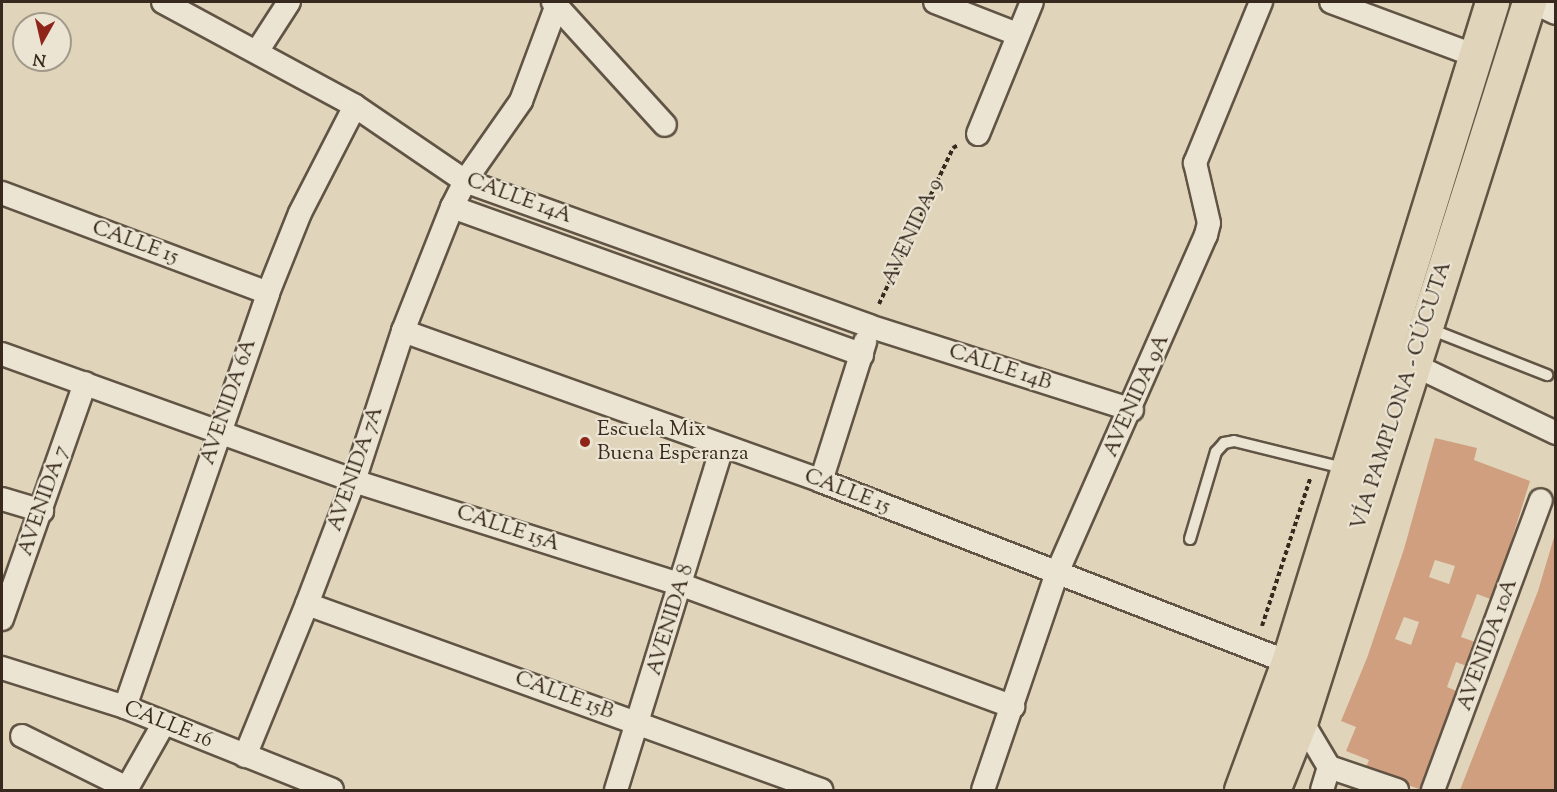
<!DOCTYPE html>
<html>
<head>
<meta charset="utf-8">
<style>
  body { margin:0 }
  #map { position:relative; width:1557px; height:792px; overflow:hidden; background:#e0d5bb; font-family:"Sorts Mill Goudy",serif }
  div>[style] { position:absolute }
  .building>* { inset:0; background:#d09f80 }
  .path>* { height:4px; margin-top:-2px; transform-origin:0; background:repeating-linear-gradient(90deg,#37291d 0 4.5px,transparent 0 7.5px) }
  .roads { filter:drop-shadow(2px 0 #615444) drop-shadow(-2px 0 #615444) drop-shadow(0 2px #615444) drop-shadow(0 -2px #615444) }
  .lane>* { height:10px; margin:-5px; padding:0 5px; transform-origin:5px; border-radius:5px; background:#ebe4d3 }
  .street>* { height:22px; margin:-11px; padding:0 11px; transform-origin:11px; border-radius:11px; background:#ebe4d3 }
  .highway>* { height:33px; margin:-16.5px; padding:0 16.5px; transform-origin:16.5px; border-radius:16.5px; background:#e0d5bb }
  .dots>* { width:16px; height:16px; translate:-50% -50%; box-sizing:border-box; border:3px solid #ebe4d3; border-radius:50% }
  span { translate:-50% -50%; white-space:nowrap; text-align:center; line-height:1.15; -webkit-text-stroke:4.5px #ebe4d3; paint-order:stroke }
  .street-label { font-size:21px; color:#37291d }
  .poi-label { font-size:21px; color:#37291d }
  .left { translate:0 -50%; text-align:left }
  .frame { position:absolute; inset:0; border:3px solid #37291d; pointer-events:none }
  .north { position:absolute; left:12px; top:12px; width:60px; height:60px; box-sizing:border-box; background:#ebe4d3; border:2px solid #a3998a; border-radius:50%; rotate:188deg; font-size:16px; font-weight:700; line-height:24px; text-align:center; color:#37291d }
  .north::after { content:''; display:block; margin:auto; width:21px; height:27px; background:#8f2418; clip-path:polygon(50% 0,100% 100%,50% 72%,0 100%) }
</style>
</head>
<body>
<div id="map">
  <div class="building">
    <div style="clip-path:polygon(evenodd,1435px 438px,1477px 448px,1474px 460px,1530px 481px,1493px 600px,1477px 594px,1461px 637px,1478px 643px,1469px 667px,1456px 662px,1447px 687px,1459px 692px,1422px 790px,1365px 770px,1369px 760px,1346px 751px,1356px 727px,1341px 721px,1367px 658px,1404px 549px,1435px 438px,1435px 560px,1455px 566px,1449px 584px,1429px 577px,1435px 560px,1435px 438px,1404px 617px,1419px 622px,1411px 645px,1395px 639px,1404px 617px)"></div>
    <div style="clip-path:polygon(1555px 534px,1556px 790px,1460px 790px,1538px 591px)"></div>
  </div>
  <div class="path">
    <div style="left:879px;top:304px;width:173px;rotate:-64.6deg"></div>
    <div style="left:953px;top:148px;width:6px;rotate:-31deg"></div>
    <div style="left:1262px;top:626px;width:155px;rotate:-71.9deg"></div>
  </div>
  <div class="roads">
    <div class="lane">
      <div style="left:1430px;top:329px;width:126px;rotate:21.5deg"></div>
      <div style="left:1190px;top:539px;width:91px;rotate:-73.4deg"></div>
      <div style="left:1216px;top:452px;width:12px;rotate:-48deg"></div>
      <div style="left:1224px;top:443px;width:10px;rotate:-11deg"></div>
      <div style="left:1234px;top:441px;width:112px;rotate:13.9deg"></div>
    </div>
    <div class="street">
      <div style="left:163px;top:2px;width:218px;rotate:28.4deg"></div>
      <div style="left:355px;top:106px;width:133px;rotate:34.3deg"></div>
      <div style="left:465px;top:181px;width:429px;rotate:19.7deg"></div>
      <div style="left:869px;top:326px;width:276px;rotate:17.7deg"></div>
      <div style="left:553px;top:2px;width:166px;rotate:47.7deg"></div>
      <div style="left:935px;top:2px;width:88px;rotate:21.3deg"></div>
      <div style="left:1331px;top:2px;width:155px;rotate:20.4deg"></div>
      <div style="left:1533px;top:2px;width:25px;rotate:26deg"></div>
      <div style="left:258px;top:50px;width:57px;rotate:-57.1deg"></div>
      <div style="left:978px;top:134px;width:143px;rotate:-67.8deg"></div>
      <div style="left:2px;top:193px;width:284px;rotate:20.6deg"></div>
      <div style="left:452px;top:207px;width:436px;rotate:19.8deg"></div>
      <div style="left:403px;top:331px;width:444px;rotate:19.7deg"></div>
      <div style="left:821px;top:481px;width:501px;rotate:21.19deg"></div>
      <div style="left:2px;top:354px;width:374px;rotate:19.8deg"></div>
      <div style="left:354px;top:481px;width:344px;rotate:17.6deg"></div>
      <div style="left:682px;top:585px;width:353px;rotate:20.2deg"></div>
      <div style="left:1412px;top:364px;width:160px;rotate:25.6deg"></div>
      <div style="left:821px;top:481px;width:146px;rotate:-72.4deg"></div>
      <div style="left:2px;top:499px;width:42px;rotate:16.7deg"></div>
      <div style="left:307px;top:604px;width:547px;rotate:19.89deg"></div>
      <div style="left:2px;top:619px;width:250px;rotate:-70.6deg"></div>
      <div style="left:2px;top:668px;width:129px;rotate:17.6deg"></div>
      <div style="left:125px;top:707px;width:223px;rotate:21.8deg"></div>
      <div style="left:125px;top:707px;width:438px;rotate:-70.9deg"></div>
      <div style="left:268px;top:293px;width:86px;rotate:-68.2deg"></div>
      <div style="left:300px;top:213px;width:120px;rotate:-62.8deg"></div>
      <div style="left:1301px;top:720px;width:55px;rotate:59.2deg"></div>
      <div style="left:1329px;top:767px;width:72px;rotate:18.7deg"></div>
      <div style="left:22px;top:736px;width:117px;rotate:26.3deg"></div>
      <div style="left:245px;top:756px;width:164px;rotate:-67.8deg"></div>
      <div style="left:307px;top:604px;width:132px;rotate:-69.1deg"></div>
      <div style="left:354px;top:481px;width:158px;rotate:-71.9deg"></div>
      <div style="left:403px;top:331px;width:133px;rotate:-68.4deg"></div>
      <div style="left:452px;top:207px;width:29px;rotate:-63deg"></div>
      <div style="left:465px;top:181px;width:98px;rotate:-55deg"></div>
      <div style="left:521px;top:101px;width:106px;rotate:-69.5deg"></div>
      <div style="left:126px;top:790px;width:77px;rotate:-60.4deg"></div>
      <div style="left:616px;top:790px;width:358px;rotate:-72.8deg"></div>
      <div style="left:983px;top:790px;width:227px;rotate:-71.2deg"></div>
      <div style="left:1056px;top:575px;width:372px;rotate:-66.2deg"></div>
      <div style="left:1206px;top:235px;width:12px;rotate:-76deg"></div>
      <div style="left:1209px;top:223px;width:62px;rotate:-103.1deg"></div>
      <div style="left:1195px;top:163px;width:174px;rotate:-67.7deg"></div>
      <div style="left:1322px;top:790px;width:24px;rotate:-73deg"></div>
      <div style="left:1433px;top:790px;width:309px;rotate:-69.6deg"></div>
    </div>
    <div class="highway">
      <div style="left:1241px;top:790px;width:136px;rotate:-69.8deg"></div>
      <div style="left:1288px;top:662px;width:691px;rotate:-72.82deg"></div>
      <div style="left:1273px;top:790px;width:75px;rotate:-68.2deg"></div>
      <div style="left:1301px;top:720px;width:753px;rotate:-72.38deg"></div>
    </div>
  </div>
  <div class="dots">
    <div style="left:585px;top:442px;background:#8f2418"></div>
  </div>
  <div class="street-label">
    <span style="left:519px;top:199px;rotate:20deg">CALLE 14A</span>
    <span style="left:913px;top:232px;rotate:-65deg">AVENIDA 9</span>
    <span style="left:135px;top:243px;rotate:20deg">CALLE 15</span>
    <span style="left:1000px;top:368px;rotate:18deg">CALLE 14B</span>
    <span style="left:1137px;top:396px;rotate:-66deg">AVENIDA 9A</span>
    <span style="left:1402px;top:396px;rotate:-72deg">VÍA PAMPLONA - CÚCUTA</span>
    <span style="left:229px;top:402px;rotate:-71deg">AVENIDA 6A</span>
    <span style="left:356px;top:469px;rotate:-71deg">AVENIDA 7A</span>
    <span style="left:847px;top:492px;rotate:21deg">CALLE 15</span>
    <span style="left:44px;top:501px;rotate:-71deg">AVENIDA 7</span>
    <span style="left:508px;top:529px;rotate:18deg">CALLE 15A</span>
    <span style="left:671px;top:620px;rotate:-73deg">AVENIDA 8</span>
    <span style="left:1488px;top:645px;rotate:-70deg">AVENIDA 10A</span>
    <span style="left:564px;top:696px;rotate:20deg">CALLE 15B</span>
    <span style="left:168px;top:725px;rotate:22deg">CALLE 16</span>
  </div>
  <div class="poi-label">
    <span class="left" style="left:597px;top:442px">Escuela Mix<br>Buena Esperanza</span>
  </div>
  <div class="frame"></div>
  <div class="north">N</div>
</div>
</body>
</html>
